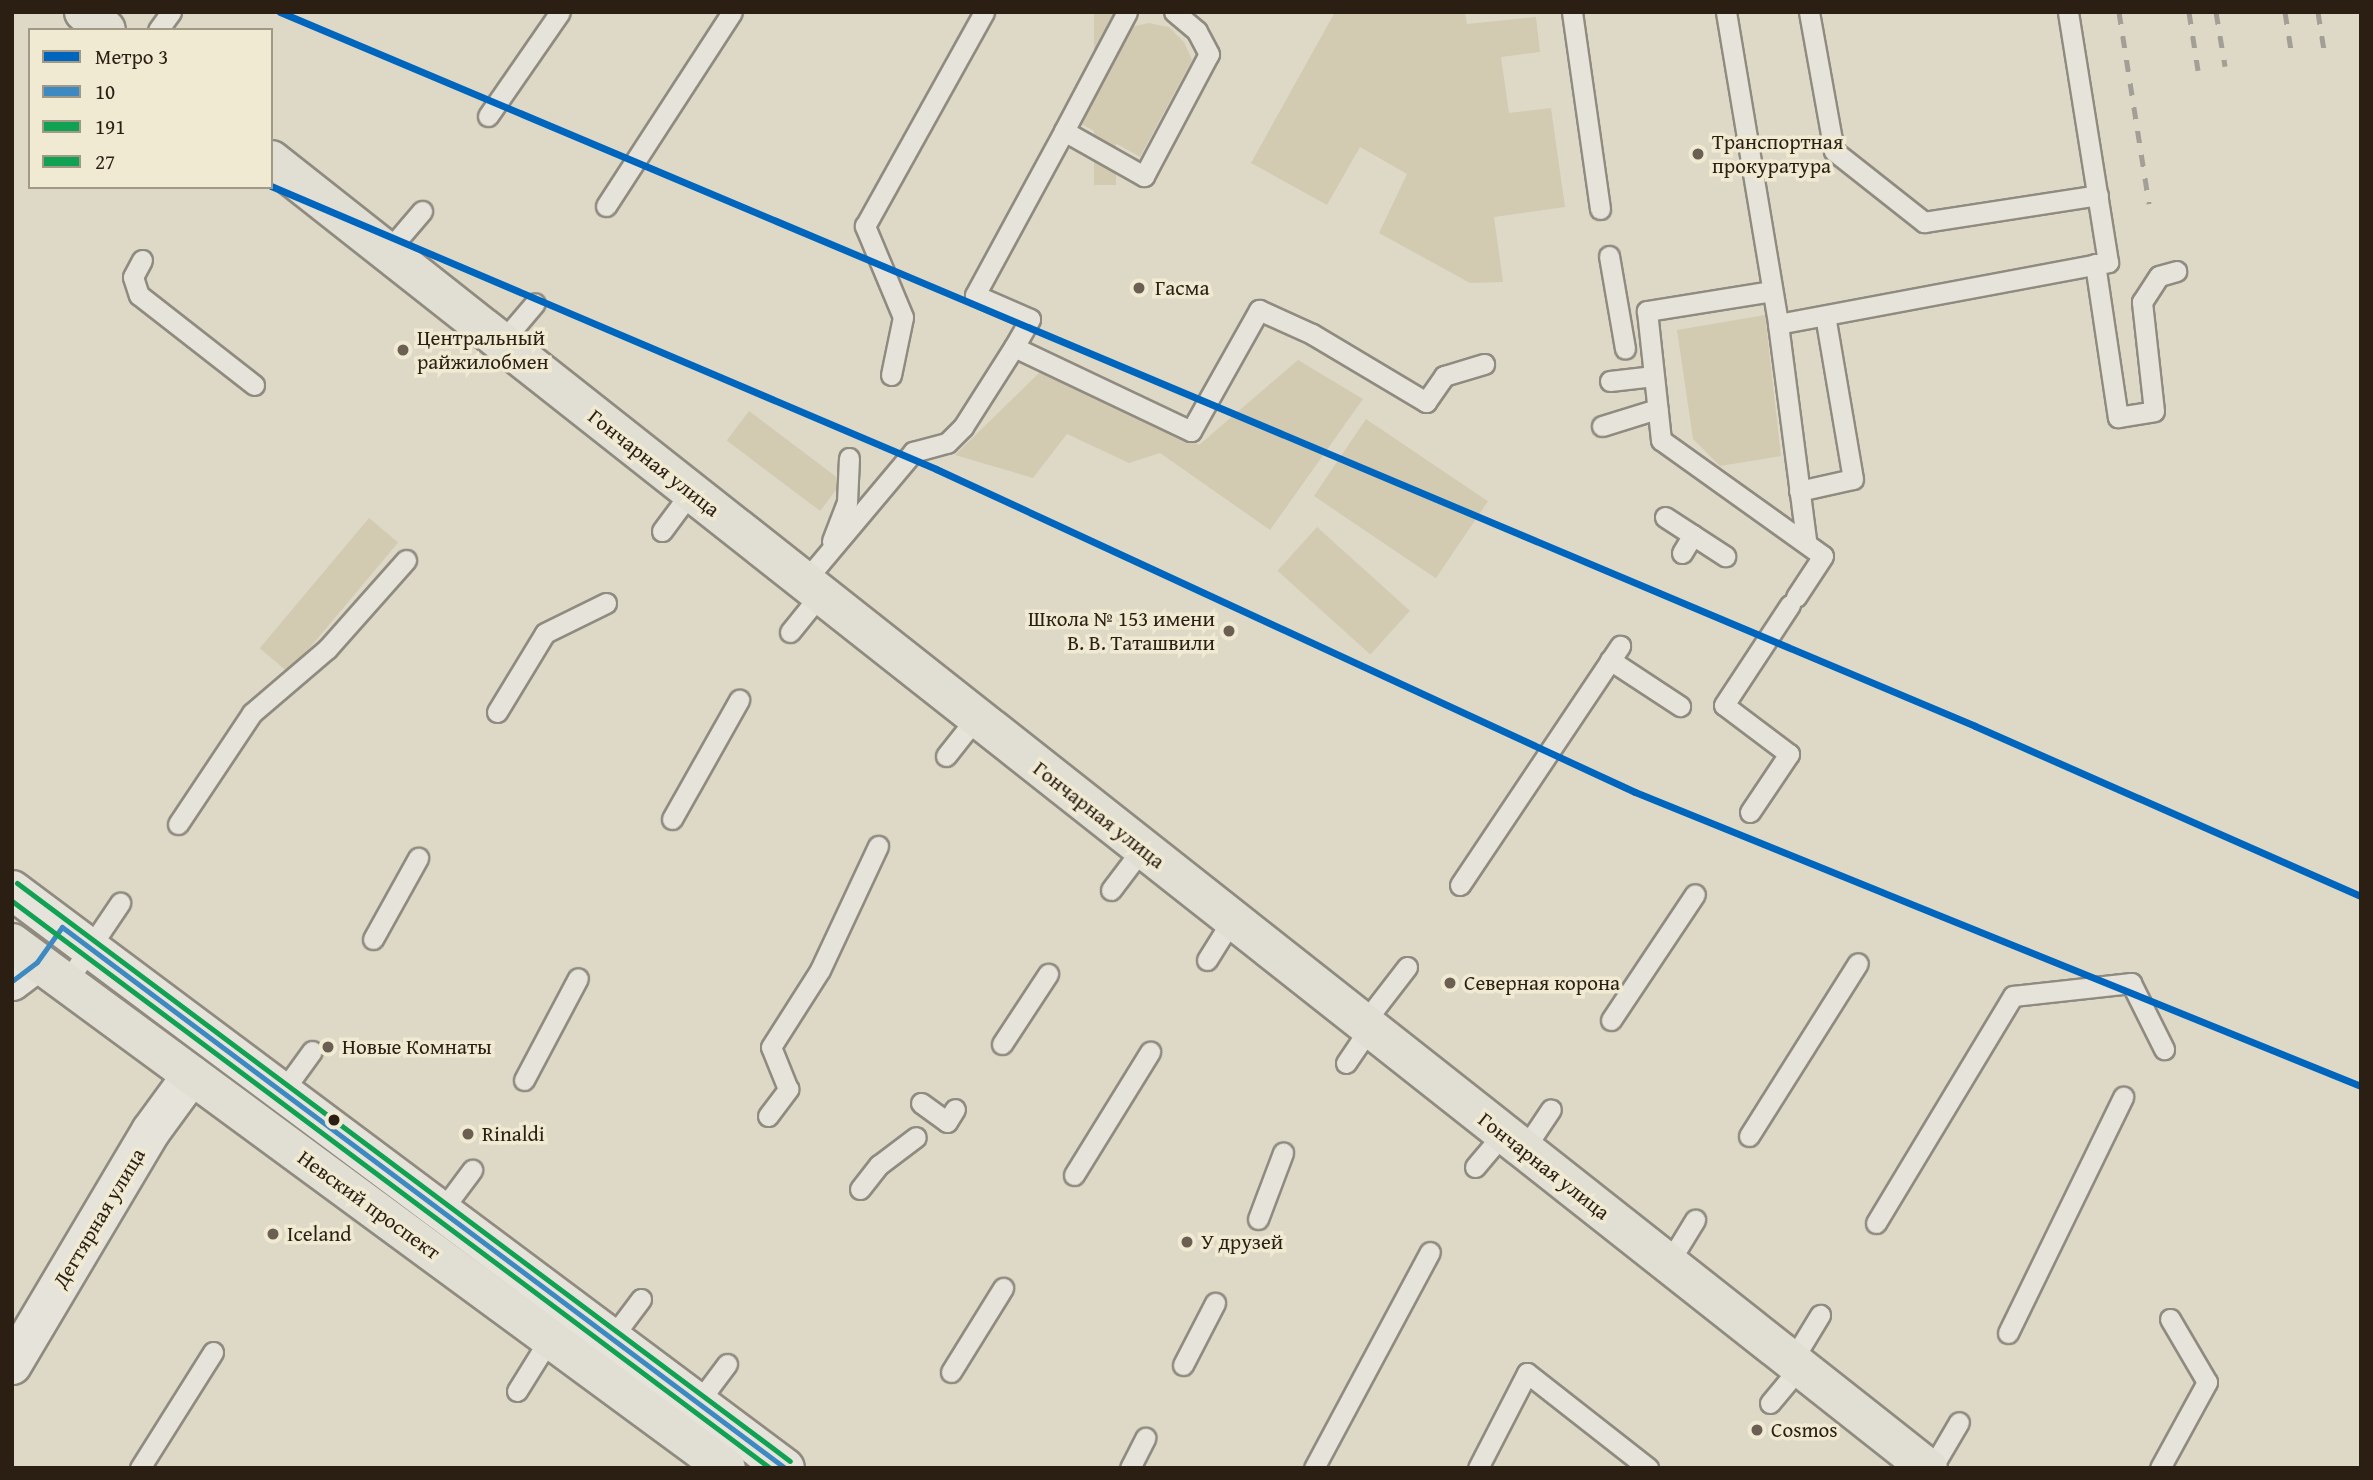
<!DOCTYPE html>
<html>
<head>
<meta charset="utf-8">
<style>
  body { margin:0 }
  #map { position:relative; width:2373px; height:1480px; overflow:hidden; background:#ded9c6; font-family:"Gentium Book Plus",serif }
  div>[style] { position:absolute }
  .green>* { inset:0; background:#d2cab1; transform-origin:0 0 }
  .roads { filter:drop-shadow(2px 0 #908b80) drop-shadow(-2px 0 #908b80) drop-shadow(0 2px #908b80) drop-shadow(0 -2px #908b80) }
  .service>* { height:19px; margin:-9.5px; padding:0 9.5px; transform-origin:9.5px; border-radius:9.5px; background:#e6e3da }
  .minor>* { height:38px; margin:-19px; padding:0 19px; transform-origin:19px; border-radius:19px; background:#e6e3da }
  .tertiary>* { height:38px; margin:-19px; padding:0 19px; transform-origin:19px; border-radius:19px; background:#e6e3da }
  .primary>* { height:38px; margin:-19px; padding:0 19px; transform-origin:19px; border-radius:19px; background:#e1ded4 }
  .rail>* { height:5px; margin-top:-2.5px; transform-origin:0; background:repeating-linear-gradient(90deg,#a39f97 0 12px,transparent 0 24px) }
  .bus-1>* { height:5px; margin:-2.5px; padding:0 2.5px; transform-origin:2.5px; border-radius:2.5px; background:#3d8ac2 }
  .bus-2>* { height:5px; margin:-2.5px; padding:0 2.5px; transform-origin:2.5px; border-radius:2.5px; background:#11a152 }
  .bus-3>* { height:5px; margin:-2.5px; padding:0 2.5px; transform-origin:2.5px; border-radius:2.5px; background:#11a152 }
  .metro-1>* { height:7px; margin:-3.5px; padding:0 3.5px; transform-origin:3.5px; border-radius:3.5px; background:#0065bd }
  .dots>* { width:19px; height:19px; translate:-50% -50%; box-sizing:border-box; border:4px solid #f1ead3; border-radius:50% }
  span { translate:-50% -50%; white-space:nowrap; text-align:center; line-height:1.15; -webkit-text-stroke:7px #f1ead3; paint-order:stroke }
  .poi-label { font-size:21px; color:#2b1e13 }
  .left { translate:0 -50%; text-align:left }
  .right { translate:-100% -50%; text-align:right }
  .street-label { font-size:21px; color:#2b1e13 }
  .frame { position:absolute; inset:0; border:14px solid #2b1e13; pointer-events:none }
  .legend { position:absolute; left:28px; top:28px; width:245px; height:161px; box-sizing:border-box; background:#f1ead3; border:2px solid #a29886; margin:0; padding:9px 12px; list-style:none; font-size:21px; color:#2b1e13 }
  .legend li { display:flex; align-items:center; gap:14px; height:35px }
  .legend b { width:35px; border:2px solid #a29886 }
</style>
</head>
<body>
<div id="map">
  <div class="green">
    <div style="left:1094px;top:12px;width:22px;height:173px"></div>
    <div style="clip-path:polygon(1335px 12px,1465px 12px,1467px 24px,1536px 17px,1540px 52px,1501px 57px,1509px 113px,1551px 108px,1565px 207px,1494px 217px,1503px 282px,1470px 283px,1379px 233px,1407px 174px,1360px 147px,1327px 205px,1251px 163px)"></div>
    <div style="clip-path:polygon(1149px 23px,1169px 27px,1184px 42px,1192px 60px,1140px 157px,1080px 123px,1131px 27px)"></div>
    <div style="clip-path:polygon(1765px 315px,1781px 456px,1720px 466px,1693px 439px,1677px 330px)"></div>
    <div style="clip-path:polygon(1298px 360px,1363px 399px,1270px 530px,1160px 453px,1129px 463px,1067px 434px,1033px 478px,955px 455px,1042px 370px,1199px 445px)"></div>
    <div style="left:749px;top:411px;width:117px;height:37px;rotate:37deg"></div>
    <div style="left:1366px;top:419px;width:147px;height:93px;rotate:34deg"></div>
    <div style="left:369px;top:518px;width:38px;height:170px;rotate:40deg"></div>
    <div style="left:1317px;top:527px;width:125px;height:59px;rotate:42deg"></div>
  </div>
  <div class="roads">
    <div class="service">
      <div style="left:1127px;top:12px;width:135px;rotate:117.9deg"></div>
      <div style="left:1064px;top:131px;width:92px;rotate:29.4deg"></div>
      <div style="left:1144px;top:176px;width:138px;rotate:-62deg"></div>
      <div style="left:1209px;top:54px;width:26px;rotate:-118deg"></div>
      <div style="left:1197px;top:31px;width:30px;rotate:-140deg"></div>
      <div style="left:1572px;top:12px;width:199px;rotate:81.9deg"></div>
      <div style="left:1726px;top:12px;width:316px;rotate:80.5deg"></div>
      <div style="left:1778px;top:324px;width:219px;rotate:82.6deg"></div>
      <div style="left:1809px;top:12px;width:141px;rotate:79.8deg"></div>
      <div style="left:1834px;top:151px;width:115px;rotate:38.3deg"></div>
      <div style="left:1924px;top:222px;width:176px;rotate:-8.8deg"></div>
      <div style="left:158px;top:30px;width:22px;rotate:-54deg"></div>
      <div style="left:488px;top:116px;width:126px;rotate:-55.3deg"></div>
      <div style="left:606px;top:206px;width:231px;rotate:-57deg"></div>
      <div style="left:387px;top:252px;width:54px;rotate:-49.5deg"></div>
      <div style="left:1609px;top:256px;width:94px;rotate:80.2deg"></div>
      <div style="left:142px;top:260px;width:19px;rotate:118deg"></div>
      <div style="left:133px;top:277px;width:19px;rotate:72deg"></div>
      <div style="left:139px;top:295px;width:146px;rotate:38deg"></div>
      <div style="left:2095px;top:264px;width:155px;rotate:81.5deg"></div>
      <div style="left:2118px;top:417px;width:36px;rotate:-9deg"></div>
      <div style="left:2154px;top:411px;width:110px;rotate:-96.3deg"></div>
      <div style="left:2142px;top:302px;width:31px;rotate:-57deg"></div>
      <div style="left:2159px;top:276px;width:18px;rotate:-16deg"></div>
      <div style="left:1772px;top:291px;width:127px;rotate:170.9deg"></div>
      <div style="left:1647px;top:311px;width:130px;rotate:83.8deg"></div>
      <div style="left:1661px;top:440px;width:199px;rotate:35.6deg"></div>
      <div style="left:1823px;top:556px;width:49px;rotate:123.4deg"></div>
      <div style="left:1778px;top:324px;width:336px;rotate:-10.6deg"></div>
      <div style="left:2108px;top:262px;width:253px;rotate:-99.1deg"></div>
      <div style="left:501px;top:343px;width:52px;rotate:-49.6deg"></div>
      <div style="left:1014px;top:347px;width:196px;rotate:25.4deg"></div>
      <div style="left:1191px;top:431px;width:139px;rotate:-60.7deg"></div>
      <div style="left:1259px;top:310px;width:58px;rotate:24.4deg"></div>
      <div style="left:1312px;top:334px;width:133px;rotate:30.8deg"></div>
      <div style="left:1426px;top:402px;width:32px;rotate:-55deg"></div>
      <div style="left:1444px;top:376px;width:42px;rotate:-16.7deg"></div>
      <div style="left:891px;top:375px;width:59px;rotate:-78.3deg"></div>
      <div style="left:903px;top:317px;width:99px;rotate:-112.7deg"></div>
      <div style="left:865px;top:226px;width:245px;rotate:-60.9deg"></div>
      <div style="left:1610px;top:381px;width:44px;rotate:-6.5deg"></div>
      <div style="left:1602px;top:426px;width:58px;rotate:-17.2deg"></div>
      <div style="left:1799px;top:491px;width:55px;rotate:-12.5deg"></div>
      <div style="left:1853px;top:479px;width:165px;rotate:-99.7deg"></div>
      <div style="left:1665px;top:517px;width:72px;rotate:33deg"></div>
      <div style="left:662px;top:531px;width:49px;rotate:-53.4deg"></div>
      <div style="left:832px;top:541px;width:42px;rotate:-69deg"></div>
      <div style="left:847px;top:502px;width:44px;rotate:-87.4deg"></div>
      <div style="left:1682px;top:553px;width:21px;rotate:-59deg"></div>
      <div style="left:804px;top:582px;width:170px;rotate:-50deg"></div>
      <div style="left:913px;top:452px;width:35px;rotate:-15deg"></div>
      <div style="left:947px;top:443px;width:23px;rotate:-45deg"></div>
      <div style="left:963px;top:427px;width:95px;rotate:-57.5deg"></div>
      <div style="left:1014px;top:347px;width:32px;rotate:-60deg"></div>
      <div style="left:1030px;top:319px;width:60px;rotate:-156.4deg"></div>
      <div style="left:975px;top:295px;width:187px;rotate:-61.5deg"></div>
      <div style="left:790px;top:632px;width:48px;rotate:-51deg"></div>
      <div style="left:1610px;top:660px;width:84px;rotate:33.3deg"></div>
      <div style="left:497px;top:712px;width:92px;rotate:-58.7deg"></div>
      <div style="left:545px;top:633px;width:68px;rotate:-26.2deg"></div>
      <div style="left:946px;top:756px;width:48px;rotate:-51.7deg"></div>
      <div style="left:1750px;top:812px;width:70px;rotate:-56.1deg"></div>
      <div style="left:1789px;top:754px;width:81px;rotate:-143deg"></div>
      <div style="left:1724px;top:705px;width:120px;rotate:-56.6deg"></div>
      <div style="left:672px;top:819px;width:137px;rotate:-60.6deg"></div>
      <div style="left:178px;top:824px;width:133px;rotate:-56.3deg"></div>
      <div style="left:252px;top:713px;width:99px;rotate:-40.5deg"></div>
      <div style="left:327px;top:649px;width:119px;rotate:-48.4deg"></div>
      <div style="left:1460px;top:885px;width:288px;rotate:-56.2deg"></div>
      <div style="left:1111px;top:890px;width:51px;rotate:-52.9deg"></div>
      <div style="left:373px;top:939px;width:93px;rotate:-60.9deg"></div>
      <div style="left:1207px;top:960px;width:47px;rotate:-58deg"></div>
      <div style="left:66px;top:983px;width:97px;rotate:-56deg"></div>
      <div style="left:1611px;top:1020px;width:151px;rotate:-56.3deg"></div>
      <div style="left:1363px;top:1024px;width:72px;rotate:-52.3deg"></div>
      <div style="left:1002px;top:1044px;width:84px;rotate:-56.7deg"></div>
      <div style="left:1346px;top:1063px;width:41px;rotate:-55.9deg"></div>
      <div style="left:524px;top:1080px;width:115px;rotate:-62.1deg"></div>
      <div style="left:278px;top:1098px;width:58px;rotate:-54.1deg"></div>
      <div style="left:921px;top:1103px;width:32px;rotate:36deg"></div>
      <div style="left:947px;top:1122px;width:15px;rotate:-58deg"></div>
      <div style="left:768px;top:1116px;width:34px;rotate:-53deg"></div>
      <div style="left:788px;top:1089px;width:45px;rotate:-112deg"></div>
      <div style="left:771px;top:1047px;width:91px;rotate:-57.5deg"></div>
      <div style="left:820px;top:970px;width:137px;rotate:-64.9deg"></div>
      <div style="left:1749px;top:1136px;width:204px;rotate:-57.8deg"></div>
      <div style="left:1523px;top:1151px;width:50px;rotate:-56.3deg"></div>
      <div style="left:1475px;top:1167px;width:43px;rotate:-49.7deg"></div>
      <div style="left:1074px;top:1175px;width:145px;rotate:-58.3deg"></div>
      <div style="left:860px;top:1189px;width:31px;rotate:-52deg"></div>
      <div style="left:879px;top:1165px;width:46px;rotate:-37.1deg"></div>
      <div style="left:437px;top:1217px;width:59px;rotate:-53.3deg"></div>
      <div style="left:1258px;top:1219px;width:71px;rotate:-69.3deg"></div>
      <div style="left:1876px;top:1223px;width:265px;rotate:-58.9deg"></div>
      <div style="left:2013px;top:996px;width:119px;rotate:-6.3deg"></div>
      <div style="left:2131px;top:983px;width:74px;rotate:63.4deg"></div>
      <div style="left:1668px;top:1264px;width:52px;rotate:-58.5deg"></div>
      <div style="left:2008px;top:1333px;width:263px;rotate:-64deg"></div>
      <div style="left:608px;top:1343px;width:55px;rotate:-53.1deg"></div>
      <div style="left:1792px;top:1361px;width:54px;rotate:-58.7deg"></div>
      <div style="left:1183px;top:1365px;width:70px;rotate:-62.7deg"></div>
      <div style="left:951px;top:1372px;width:99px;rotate:-58.2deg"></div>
      <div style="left:517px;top:1391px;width:62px;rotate:-58.1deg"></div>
      <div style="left:1770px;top:1403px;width:47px;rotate:-50.2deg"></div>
      <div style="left:694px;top:1408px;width:55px;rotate:-53.1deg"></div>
      <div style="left:140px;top:1468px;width:137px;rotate:-57.8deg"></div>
      <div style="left:1130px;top:1468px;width:34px;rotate:-63deg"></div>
      <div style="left:1314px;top:1468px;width:245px;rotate:-61.8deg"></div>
      <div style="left:1478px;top:1468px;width:107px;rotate:-62.7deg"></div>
      <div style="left:1527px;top:1373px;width:154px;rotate:38.1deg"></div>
      <div style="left:1932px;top:1468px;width:53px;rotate:-59.6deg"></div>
      <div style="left:2160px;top:1468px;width:98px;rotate:-61.3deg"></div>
      <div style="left:2207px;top:1382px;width:73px;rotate:-120.4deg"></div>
    </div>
    <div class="minor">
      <div style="left:12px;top:890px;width:965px;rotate:36.79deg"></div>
      <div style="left:12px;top:1365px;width:272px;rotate:-59.3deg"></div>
      <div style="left:151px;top:1131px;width:69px;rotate:-53.8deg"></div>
    </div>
    <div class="tertiary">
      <div style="left:12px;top:981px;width:31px;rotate:-37deg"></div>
    </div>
    <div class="primary">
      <div style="left:84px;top:12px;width:28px;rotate:39deg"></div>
      <div style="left:271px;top:160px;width:2111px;rotate:38.29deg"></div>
      <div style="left:12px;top:943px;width:886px;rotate:36.33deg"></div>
    </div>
  </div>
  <div class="rail">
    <div style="left:2119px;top:12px;width:194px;rotate:81.1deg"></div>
    <div style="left:2189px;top:12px;width:59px;rotate:81.2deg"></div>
    <div style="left:2216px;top:12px;width:55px;rotate:80.5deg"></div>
    <div style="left:2285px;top:12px;width:45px;rotate:81deg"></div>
    <div style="left:2318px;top:12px;width:39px;rotate:81deg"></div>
  </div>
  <div class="bus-1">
    <div style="left:12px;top:981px;width:31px;rotate:-37deg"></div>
    <div style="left:37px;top:962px;width:43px;rotate:-54.5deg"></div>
    <div style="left:62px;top:927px;width:903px;rotate:36.81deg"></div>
  </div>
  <div class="bus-2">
    <div style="left:12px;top:901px;width:947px;rotate:36.8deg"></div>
  </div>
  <div class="bus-3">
    <div style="left:17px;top:883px;width:965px;rotate:36.79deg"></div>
  </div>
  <div class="metro-1">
    <div style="left:280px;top:12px;width:1839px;rotate:22.84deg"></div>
    <div style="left:1975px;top:726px;width:422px;rotate:23.8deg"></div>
    <div style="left:271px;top:186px;width:723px;rotate:23.05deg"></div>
    <div style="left:936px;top:469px;width:770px;rotate:24.8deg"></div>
    <div style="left:1635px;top:792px;width:783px;rotate:22.05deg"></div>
  </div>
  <div class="dots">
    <div style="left:1698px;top:154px;background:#6a5f52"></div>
    <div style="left:1139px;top:288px;background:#6a5f52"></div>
    <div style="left:403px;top:350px;background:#6a5f52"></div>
    <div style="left:1229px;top:631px;background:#6a5f52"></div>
    <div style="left:1450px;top:983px;background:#6a5f52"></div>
    <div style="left:328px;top:1047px;background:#6a5f52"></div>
    <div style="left:334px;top:1120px;background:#2b1e13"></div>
    <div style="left:468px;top:1134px;background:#6a5f52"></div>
    <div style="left:273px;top:1234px;background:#6a5f52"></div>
    <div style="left:1187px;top:1242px;background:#6a5f52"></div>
    <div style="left:1757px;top:1430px;background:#6a5f52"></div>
  </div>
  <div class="poi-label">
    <span class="left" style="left:1712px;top:154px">Транспортная<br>прокуратура</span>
    <span class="left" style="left:1155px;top:288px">Гасма</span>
    <span class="left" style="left:417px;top:350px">Центральный<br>райжилобмен</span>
    <span class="right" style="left:1215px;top:631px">Школа № 153 имени<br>В. В. Таташвили</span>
    <span class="left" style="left:1464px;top:983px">Северная корона</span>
    <span class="left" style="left:342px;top:1047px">Новые Комнаты</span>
    <span class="left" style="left:482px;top:1134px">Rinaldi</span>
    <span class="left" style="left:287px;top:1234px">Iceland</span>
    <span class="left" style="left:1201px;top:1242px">У друзей</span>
    <span class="left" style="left:1771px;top:1430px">Cosmos</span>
  </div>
  <div class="street-label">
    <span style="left:654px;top:463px;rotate:38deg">Гончарная улица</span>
    <span style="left:1099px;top:815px;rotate:38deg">Гончарная улица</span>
    <span style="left:1544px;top:1166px;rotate:38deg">Гончарная улица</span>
    <span style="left:369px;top:1205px;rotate:36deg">Невский проспект</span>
    <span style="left:99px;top:1218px;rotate:-59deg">Дегтярная улица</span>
  </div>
  <div class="frame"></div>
  <ul class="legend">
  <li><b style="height:9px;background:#0065bd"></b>Метро 3</li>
  <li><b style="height:9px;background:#3d8ac2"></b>10</li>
  <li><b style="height:9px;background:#11a152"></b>191</li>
  <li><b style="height:9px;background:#11a152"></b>27</li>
  </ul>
</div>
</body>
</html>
